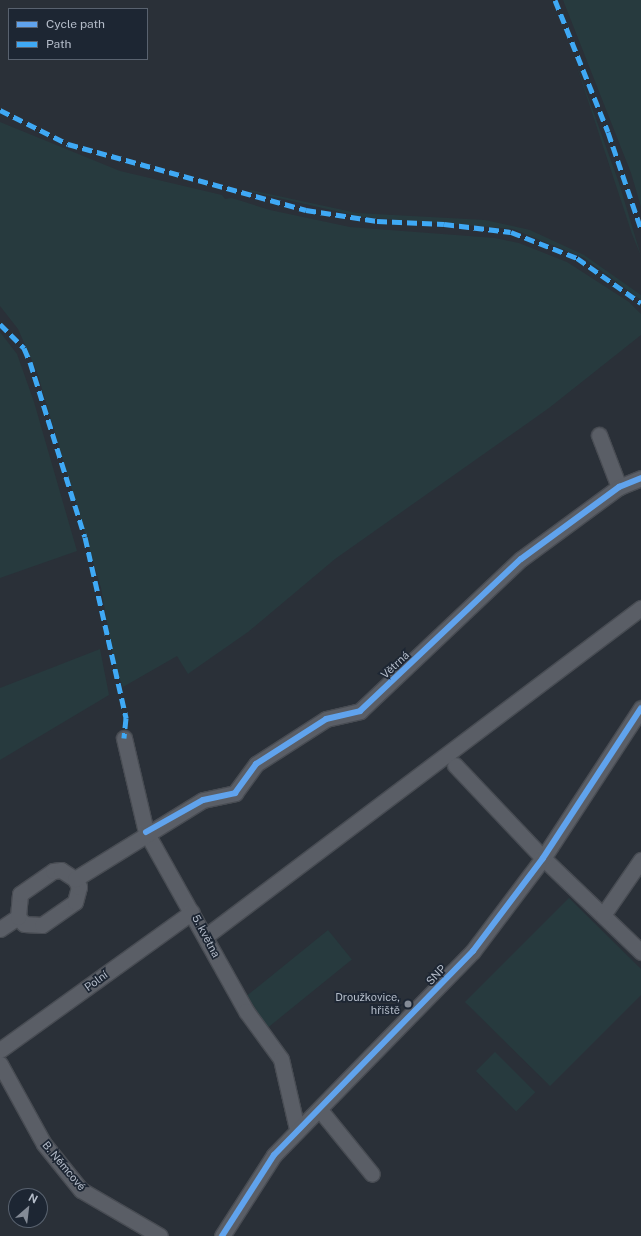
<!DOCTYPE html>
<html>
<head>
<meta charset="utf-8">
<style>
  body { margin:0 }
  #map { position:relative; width:641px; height:1236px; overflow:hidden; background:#2a3038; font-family:"Public Sans",sans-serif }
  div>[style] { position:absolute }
  .green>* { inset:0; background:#273a3e; transform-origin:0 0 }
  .roads { filter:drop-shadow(1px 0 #484c53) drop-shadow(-1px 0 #484c53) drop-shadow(0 1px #484c53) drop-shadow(0 -1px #484c53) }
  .minor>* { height:15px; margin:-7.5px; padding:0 7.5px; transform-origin:7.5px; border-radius:7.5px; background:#5a5e66 }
  .quiet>* { height:5px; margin-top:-2.5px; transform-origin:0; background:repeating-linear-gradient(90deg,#3fa9f5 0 10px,transparent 0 15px) }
  .cycleway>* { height:6px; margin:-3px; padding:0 3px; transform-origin:3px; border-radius:3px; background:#60a3ed }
  .dots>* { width:11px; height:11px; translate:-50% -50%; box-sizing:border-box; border:2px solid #1d2633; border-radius:50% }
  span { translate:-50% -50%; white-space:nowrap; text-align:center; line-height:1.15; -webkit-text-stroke:3.5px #1d2633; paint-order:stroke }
  .street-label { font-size:11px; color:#b4bcc9 }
  .poi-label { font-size:11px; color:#b4bcc9 }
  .right { translate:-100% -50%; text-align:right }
  .legend { position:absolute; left:8px; top:8px; width:140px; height:52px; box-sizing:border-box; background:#1d2633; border:1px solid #59626f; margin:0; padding:5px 7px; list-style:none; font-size:12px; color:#b4bcc9 }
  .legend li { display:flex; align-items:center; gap:8px; height:20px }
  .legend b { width:20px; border:1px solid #59626f }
  .north { position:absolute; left:8px; top:1188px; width:40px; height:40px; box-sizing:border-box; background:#1d2633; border:1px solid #59626f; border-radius:50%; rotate:28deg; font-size:11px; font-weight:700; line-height:16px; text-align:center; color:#b4bcc9 }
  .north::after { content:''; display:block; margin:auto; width:14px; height:18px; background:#848b96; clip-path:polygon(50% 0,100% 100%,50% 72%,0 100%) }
</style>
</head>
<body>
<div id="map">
  <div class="green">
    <div style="clip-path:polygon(563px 0,641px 0,641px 207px,631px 173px)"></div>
    <div style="clip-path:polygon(574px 58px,619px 183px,641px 256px,632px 234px)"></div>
    <div style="clip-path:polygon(0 122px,120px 171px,222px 195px,225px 199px,232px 198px,270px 210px,350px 227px,495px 238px,519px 243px,567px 262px,629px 302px,641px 314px,641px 335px,549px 408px,335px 559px,248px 632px,192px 671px,188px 674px,177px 656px,123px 687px,115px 667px,101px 588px,37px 372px,18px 329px,0 306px)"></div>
    <div style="clip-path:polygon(251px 190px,357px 213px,485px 220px,530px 230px,584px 255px,641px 295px,641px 300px,584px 258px,513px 229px,362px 217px,247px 191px)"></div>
    <div style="clip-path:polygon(0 332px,17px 354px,34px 402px,77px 551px,0 578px)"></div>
    <div style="clip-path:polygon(100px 649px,109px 695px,0 760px,0 688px)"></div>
    <div style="clip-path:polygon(569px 898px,641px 969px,641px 995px,550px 1086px,465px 1002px)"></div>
    <div style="left:328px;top:930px;width:38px;height:109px;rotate:51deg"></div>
    <div style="left:495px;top:1052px;width:57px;height:27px;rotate:45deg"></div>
  </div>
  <div class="roads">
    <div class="minor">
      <div style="left:599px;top:435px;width:56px;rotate:69deg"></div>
      <div style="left:124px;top:738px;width:97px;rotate:76.8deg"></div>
      <div style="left:146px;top:832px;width:205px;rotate:60.8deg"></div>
      <div style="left:246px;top:1011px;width:59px;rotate:53.9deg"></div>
      <div style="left:281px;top:1059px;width:72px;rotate:77.1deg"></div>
      <div style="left:455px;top:765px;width:128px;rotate:46.6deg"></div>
      <div style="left:543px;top:858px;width:136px;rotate:43.8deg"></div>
      <div style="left:603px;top:915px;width:67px;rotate:-55.4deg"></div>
      <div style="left:18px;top:917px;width:9px;rotate:49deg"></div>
      <div style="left:24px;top:924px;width:18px;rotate:3deg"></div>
      <div style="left:42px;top:925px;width:40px;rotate:-34.9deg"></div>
      <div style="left:75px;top:902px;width:16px;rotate:-75deg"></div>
      <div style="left:79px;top:887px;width:9px;rotate:-117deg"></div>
      <div style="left:0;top:929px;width:22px;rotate:-34deg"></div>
      <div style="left:18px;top:917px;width:23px;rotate:-85deg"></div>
      <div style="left:20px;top:894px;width:40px;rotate:-34.9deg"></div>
      <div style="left:53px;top:871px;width:8px;rotate:-7deg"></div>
      <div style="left:61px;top:870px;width:17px;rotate:33deg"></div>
      <div style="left:75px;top:879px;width:150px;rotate:-31.7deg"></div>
      <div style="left:203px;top:800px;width:33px;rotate:-12deg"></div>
      <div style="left:235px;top:793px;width:36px;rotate:-54deg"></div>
      <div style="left:256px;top:764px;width:83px;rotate:-32.7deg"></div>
      <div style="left:326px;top:719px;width:35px;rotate:-13deg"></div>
      <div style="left:360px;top:711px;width:221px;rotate:-43.4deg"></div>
      <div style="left:521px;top:559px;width:122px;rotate:-36.3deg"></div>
      <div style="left:619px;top:487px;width:24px;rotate:-22deg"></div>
      <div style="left:206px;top:936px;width:545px;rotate:-37.02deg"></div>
      <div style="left:0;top:1050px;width:236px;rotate:-35.7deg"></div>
      <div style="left:0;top:1064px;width:91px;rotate:61.2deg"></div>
      <div style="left:44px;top:1144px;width:59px;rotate:51.2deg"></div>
      <div style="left:81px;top:1190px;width:91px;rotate:30.2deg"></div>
      <div style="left:320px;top:1110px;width:82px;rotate:50.9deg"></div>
      <div style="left:222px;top:1236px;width:96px;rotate:-57.3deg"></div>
      <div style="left:274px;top:1155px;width:285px;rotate:-45.7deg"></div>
      <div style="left:473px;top:951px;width:116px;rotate:-53deg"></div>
      <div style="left:543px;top:858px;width:179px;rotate:-56.8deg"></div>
    </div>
  </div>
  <div class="quiet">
    <div style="left:555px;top:0;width:142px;rotate:68.1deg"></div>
    <div style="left:608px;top:132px;width:102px;rotate:71.2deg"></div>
    <div style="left:0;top:110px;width:76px;rotate:26.6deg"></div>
    <div style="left:68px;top:144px;width:247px;rotate:15.5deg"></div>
    <div style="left:306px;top:210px;width:72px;rotate:8.8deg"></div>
    <div style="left:377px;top:221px;width:67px;rotate:2.6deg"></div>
    <div style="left:444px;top:224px;width:67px;rotate:6.8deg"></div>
    <div style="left:511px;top:232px;width:71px;rotate:21.5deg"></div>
    <div style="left:577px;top:258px;width:78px;rotate:35.1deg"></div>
    <div style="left:0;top:324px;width:34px;rotate:45deg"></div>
    <div style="left:24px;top:348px;width:15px;rotate:67deg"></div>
    <div style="left:30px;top:362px;width:183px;rotate:72.6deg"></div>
    <div style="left:85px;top:537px;width:186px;rotate:77.2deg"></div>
    <div style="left:126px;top:718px;width:20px;rotate:96deg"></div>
  </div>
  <div class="cycleway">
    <div style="left:146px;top:832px;width:65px;rotate:-29.3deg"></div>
    <div style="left:203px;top:800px;width:33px;rotate:-12deg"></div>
    <div style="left:235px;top:793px;width:36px;rotate:-54deg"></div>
    <div style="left:256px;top:764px;width:83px;rotate:-32.7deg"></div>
    <div style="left:326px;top:719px;width:35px;rotate:-13deg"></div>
    <div style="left:360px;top:711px;width:221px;rotate:-43.4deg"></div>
    <div style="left:521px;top:559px;width:122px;rotate:-36.3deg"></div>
    <div style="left:619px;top:487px;width:24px;rotate:-22deg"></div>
    <div style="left:222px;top:1236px;width:96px;rotate:-57.3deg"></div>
    <div style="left:274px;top:1155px;width:285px;rotate:-45.7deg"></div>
    <div style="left:473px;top:951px;width:116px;rotate:-53deg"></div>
    <div style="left:543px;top:858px;width:179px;rotate:-56.8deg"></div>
  </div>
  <div class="dots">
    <div style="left:408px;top:1004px;background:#848b96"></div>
  </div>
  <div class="street-label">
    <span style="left:395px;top:665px;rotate:-43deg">Větrná</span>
    <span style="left:206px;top:936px;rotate:62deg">5. května</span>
    <span style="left:436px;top:975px;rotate:-47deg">SNP</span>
    <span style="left:96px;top:981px;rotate:-36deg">Polní</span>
    <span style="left:64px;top:1166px;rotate:50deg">B. Němcové</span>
  </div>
  <div class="poi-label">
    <span class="right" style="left:400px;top:1004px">Droužkovice,<br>hřiště</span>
  </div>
  <ul class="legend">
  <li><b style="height:5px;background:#60a3ed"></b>Cycle path</li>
  <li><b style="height:5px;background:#3fa9f5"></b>Path</li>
  </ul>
  <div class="north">N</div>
</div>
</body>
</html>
